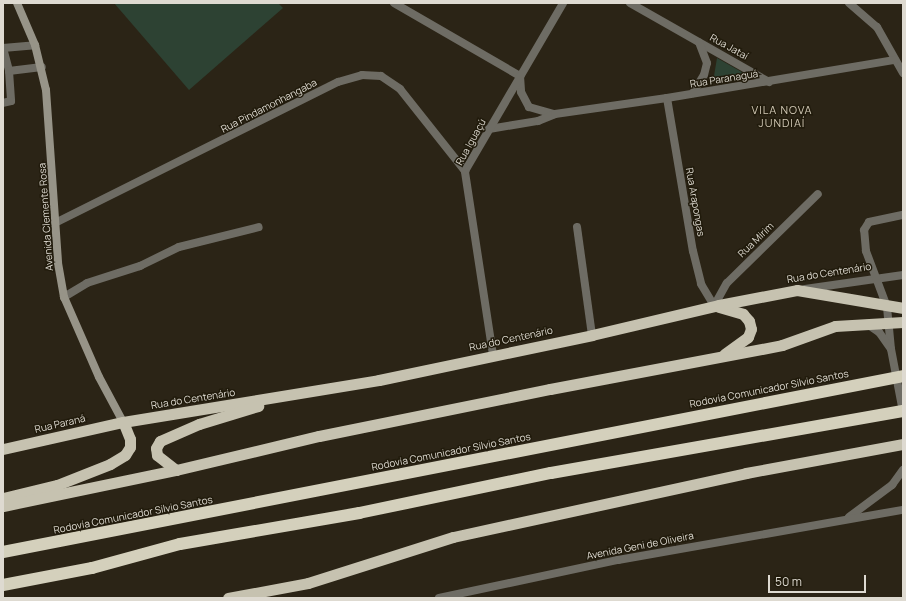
<!DOCTYPE html>
<html>
<head>
<meta charset="utf-8">
<style>
  body { margin:0 }
  #map { position:relative; width:906px; height:601px; overflow:hidden; background:#2b2416; font-family:Manrope,sans-serif }
  div>[style] { position:absolute }
  .green>* { inset:0; background:#2d4233 }
  .minor>* { height:8px; margin:-4px; padding:0 4px; transform-origin:4px; border-radius:4px; background:#6e6c64 }
  .tertiary>* { height:8px; margin:-4px; padding:0 4px; transform-origin:4px; border-radius:4px; background:#6e6c64 }
  .secondary>* { height:8px; margin:-4px; padding:0 4px; transform-origin:4px; border-radius:4px; background:#979488 }
  .trunk>* { height:11px; margin:-5.5px; padding:0 5.5px; transform-origin:5.5px; border-radius:5.5px; background:#c6c2b0 }
  .motorway>* { height:12px; margin:-6px; padding:0 6px; transform-origin:6px; border-radius:6px; background:#d4d0bc }
  span { translate:-50% -50%; white-space:nowrap; text-align:center; line-height:1.15; -webkit-text-stroke:3px #211b0c; paint-order:stroke }
  .street-label { font-size:10px; color:#dedad1 }
  .neighbourhood-label { font-size:11px; color:#d1c8b5; letter-spacing:1px }
  .frame { position:absolute; inset:0; border:4px solid #dedad1; pointer-events:none }
  .scale { position:absolute; left:768px; top:575px; width:98px; height:18px; box-sizing:border-box; border:2px solid #dedad1; border-top:0; padding-left:5px; font-size:12px; line-height:14px; white-space:nowrap; color:#dedad1; -webkit-text-stroke:3px #211b0c; paint-order:stroke }
</style>
</head>
<body>
<div id="map">
  <div class="green">
    <div style="clip-path:polygon(114px 3px,278px 3px,283px 8px,189px 90px)"></div>
    <div style="clip-path:polygon(717px 58px,747px 75px,713px 82px)"></div>
  </div>
  <div class="minor">
    <div style="left:394px;top:3px;width:146px;rotate:30.1deg"></div>
    <div style="left:630px;top:3px;width:160px;rotate:29.6deg"></div>
    <div style="left:849px;top:3px;width:37px;rotate:41deg"></div>
    <div style="left:877px;top:27px;width:53px;rotate:60.5deg"></div>
    <div style="left:3px;top:48px;width:24px;rotate:75deg"></div>
    <div style="left:9px;top:71px;width:30px;rotate:86deg"></div>
    <div style="left:11px;top:101px;width:8px;rotate:166deg"></div>
    <div style="left:3px;top:48px;width:32px;rotate:-5deg"></div>
    <div style="left:9px;top:71px;width:33px;rotate:-7deg"></div>
    <div style="left:693px;top:93px;width:21px;rotate:-59deg"></div>
    <div style="left:704px;top:75px;width:12px;rotate:-76deg"></div>
    <div style="left:707px;top:63px;width:22px;rotate:-111deg"></div>
    <div style="left:667px;top:98px;width:231px;rotate:-9.5deg"></div>
    <div style="left:577px;top:227px;width:109px;rotate:82.1deg"></div>
    <div style="left:805px;top:289px;width:99px;rotate:-8.1deg"></div>
    <div style="left:64px;top:297px;width:27px;rotate:-31deg"></div>
    <div style="left:87px;top:283px;width:56px;rotate:-17.8deg"></div>
    <div style="left:140px;top:266px;width:43px;rotate:-26deg"></div>
    <div style="left:179px;top:247px;width:82px;rotate:-14deg"></div>
    <div style="left:714px;top:306px;width:26px;rotate:-61deg"></div>
    <div style="left:727px;top:283px;width:127px;rotate:-44.4deg"></div>
    <div style="left:887px;top:307px;width:60px;rotate:-110.6deg"></div>
    <div style="left:866px;top:251px;width:21px;rotate:-95deg"></div>
    <div style="left:864px;top:230px;width:9px;rotate:-58deg"></div>
    <div style="left:869px;top:222px;width:35px;rotate:-12deg"></div>
  </div>
  <div class="tertiary">
    <div style="left:520px;top:76px;width:16px;rotate:86deg"></div>
    <div style="left:521px;top:92px;width:17px;rotate:62deg"></div>
    <div style="left:529px;top:107px;width:26px;rotate:16deg"></div>
    <div style="left:489px;top:129px;width:50px;rotate:-9.3deg"></div>
    <div style="left:538px;top:121px;width:18px;rotate:-22deg"></div>
    <div style="left:555px;top:114px;width:113px;rotate:-8.1deg"></div>
    <div style="left:667px;top:98px;width:155px;rotate:80.4deg"></div>
    <div style="left:693px;top:251px;width:34px;rotate:76deg"></div>
    <div style="left:701px;top:284px;width:26px;rotate:59deg"></div>
    <div style="left:55px;top:223px;width:316px;rotate:-26.5deg"></div>
    <div style="left:338px;top:82px;width:25px;rotate:-16deg"></div>
    <div style="left:362px;top:75px;width:19px;rotate:3deg"></div>
    <div style="left:381px;top:76px;width:23px;rotate:34deg"></div>
    <div style="left:400px;top:89px;width:105px;rotate:51.6deg"></div>
    <div style="left:887px;top:307px;width:42px;rotate:84.6deg"></div>
    <div style="left:891px;top:349px;width:64px;rotate:79.2deg"></div>
    <div style="left:867px;top:324px;width:14px;rotate:34deg"></div>
    <div style="left:879px;top:332px;width:19px;rotate:55deg"></div>
    <div style="left:493px;top:355px;width:186px;rotate:-98.7deg"></div>
    <div style="left:465px;top:171px;width:194px;rotate:-59.7deg"></div>
    <div style="left:849px;top:517px;width:54px;rotate:-36.7deg"></div>
    <div style="left:892px;top:485px;width:19px;rotate:-54deg"></div>
    <div style="left:439px;top:598px;width:183px;rotate:-12deg"></div>
    <div style="left:618px;top:560px;width:289px;rotate:-10deg"></div>
  </div>
  <div class="secondary">
    <div style="left:17px;top:3px;width:46px;rotate:66.8deg"></div>
    <div style="left:35px;top:45px;width:46px;rotate:76.3deg"></div>
    <div style="left:46px;top:90px;width:173px;rotate:86deg"></div>
    <div style="left:58px;top:263px;width:35px;rotate:80deg"></div>
    <div style="left:64px;top:297px;width:87px;rotate:66.4deg"></div>
    <div style="left:99px;top:377px;width:51px;rotate:61.9deg"></div>
  </div>
  <div class="trunk">
    <div style="left:719px;top:307px;width:25px;rotate:16deg"></div>
    <div style="left:743px;top:314px;width:9px;rotate:49deg"></div>
    <div style="left:749px;top:321px;width:8px;rotate:76deg"></div>
    <div style="left:751px;top:329px;width:9px;rotate:111deg"></div>
    <div style="left:748px;top:337px;width:29px;rotate:144deg"></div>
    <div style="left:3px;top:449px;width:123px;rotate:-12.7deg"></div>
    <div style="left:123px;top:422px;width:259px;rotate:-9.3deg"></div>
    <div style="left:379px;top:380px;width:218px;rotate:-11.9deg"></div>
    <div style="left:592px;top:335px;width:130px;rotate:-13.3deg"></div>
    <div style="left:719px;top:305px;width:79px;rotate:-10.9deg"></div>
    <div style="left:797px;top:290px;width:108px;rotate:9.6deg"></div>
    <div style="left:176px;top:470px;width:24px;rotate:-142deg"></div>
    <div style="left:157px;top:455px;width:7px;rotate:-98deg"></div>
    <div style="left:156px;top:448px;width:8px;rotate:-60deg"></div>
    <div style="left:160px;top:441px;width:43px;rotate:-23.6deg"></div>
    <div style="left:199px;top:424px;width:62px;rotate:-17deg"></div>
    <div style="left:3px;top:498px;width:56px;rotate:-13.5deg"></div>
    <div style="left:57px;top:485px;width:57px;rotate:-21.6deg"></div>
    <div style="left:110px;top:464px;width:17px;rotate:-31deg"></div>
    <div style="left:125px;top:455px;width:9px;rotate:-58deg"></div>
    <div style="left:130px;top:447px;width:8px;rotate:-90deg"></div>
    <div style="left:130px;top:439px;width:18px;rotate:-112deg"></div>
    <div style="left:3px;top:506px;width:177px;rotate:-11.8deg"></div>
    <div style="left:176px;top:470px;width:147px;rotate:-13.4deg"></div>
    <div style="left:319px;top:436px;width:236px;rotate:-11.5deg"></div>
    <div style="left:550px;top:389px;width:236px;rotate:-10.7deg"></div>
    <div style="left:782px;top:345px;width:56px;rotate:-19.7deg"></div>
    <div style="left:835px;top:326px;width:68px;rotate:-3.4deg"></div>
    <div style="left:228px;top:598px;width:81px;rotate:-10.6deg"></div>
    <div style="left:308px;top:583px;width:152px;rotate:-17.6deg"></div>
    <div style="left:453px;top:537px;width:300px;rotate:-12.3deg"></div>
    <div style="left:746px;top:473px;width:160px;rotate:-10.5deg"></div>
  </div>
  <div class="motorway">
    <div style="left:3px;top:552px;width:917px;rotate:-11.06deg"></div>
    <div style="left:3px;top:585px;width:91px;rotate:-10.8deg"></div>
    <div style="left:92px;top:568px;width:91px;rotate:-15.3deg"></div>
    <div style="left:180px;top:544px;width:182px;rotate:-9.8deg"></div>
    <div style="left:359px;top:513px;width:196px;rotate:-11.8deg"></div>
    <div style="left:551px;top:473px;width:357px;rotate:-10deg"></div>
  </div>
  <div class="street-label">
    <span style="left:729px;top:47px;rotate:29deg">Rua Jataí</span>
    <span style="left:724px;top:79px;rotate:-9deg">Rua Paranaguá</span>
    <span style="left:269px;top:106px;rotate:-27deg">Rua Pindamonhangaba</span>
    <span style="left:471px;top:142px;rotate:-61deg">Rua Iguaçú</span>
    <span style="left:695px;top:202px;rotate:80deg">Rua Arapongas</span>
    <span style="left:46px;top:217px;rotate:-94deg">Avenida Clemente Rosa</span>
    <span style="left:756px;top:240px;rotate:-44deg">Rua Mirim</span>
    <span style="left:829px;top:273px;rotate:-9deg">Rua do Centenário</span>
    <span style="left:511px;top:339px;rotate:-12deg">Rua do Centenário</span>
    <span style="left:769px;top:389px;rotate:-11deg">Rodovia Comunicador Silvio Santos</span>
    <span style="left:193px;top:399px;rotate:-9deg">Rua do Centenário</span>
    <span style="left:60px;top:424px;rotate:-13deg">Rua Paraná</span>
    <span style="left:451px;top:452px;rotate:-11deg">Rodovia Comunicador Silvio Santos</span>
    <span style="left:133px;top:515px;rotate:-11deg">Rodovia Comunicador Silvio Santos</span>
    <span style="left:640px;top:546px;rotate:-11deg">Avenida Geni de Oliveira</span>
  </div>
  <div class="neighbourhood-label">
    <span style="left:782px;top:117px">VILA NOVA<br>JUNDIAÍ</span>
  </div>
  <div class="frame"></div>
  <div class="scale">50 m</div>
</div>
</body>
</html>
